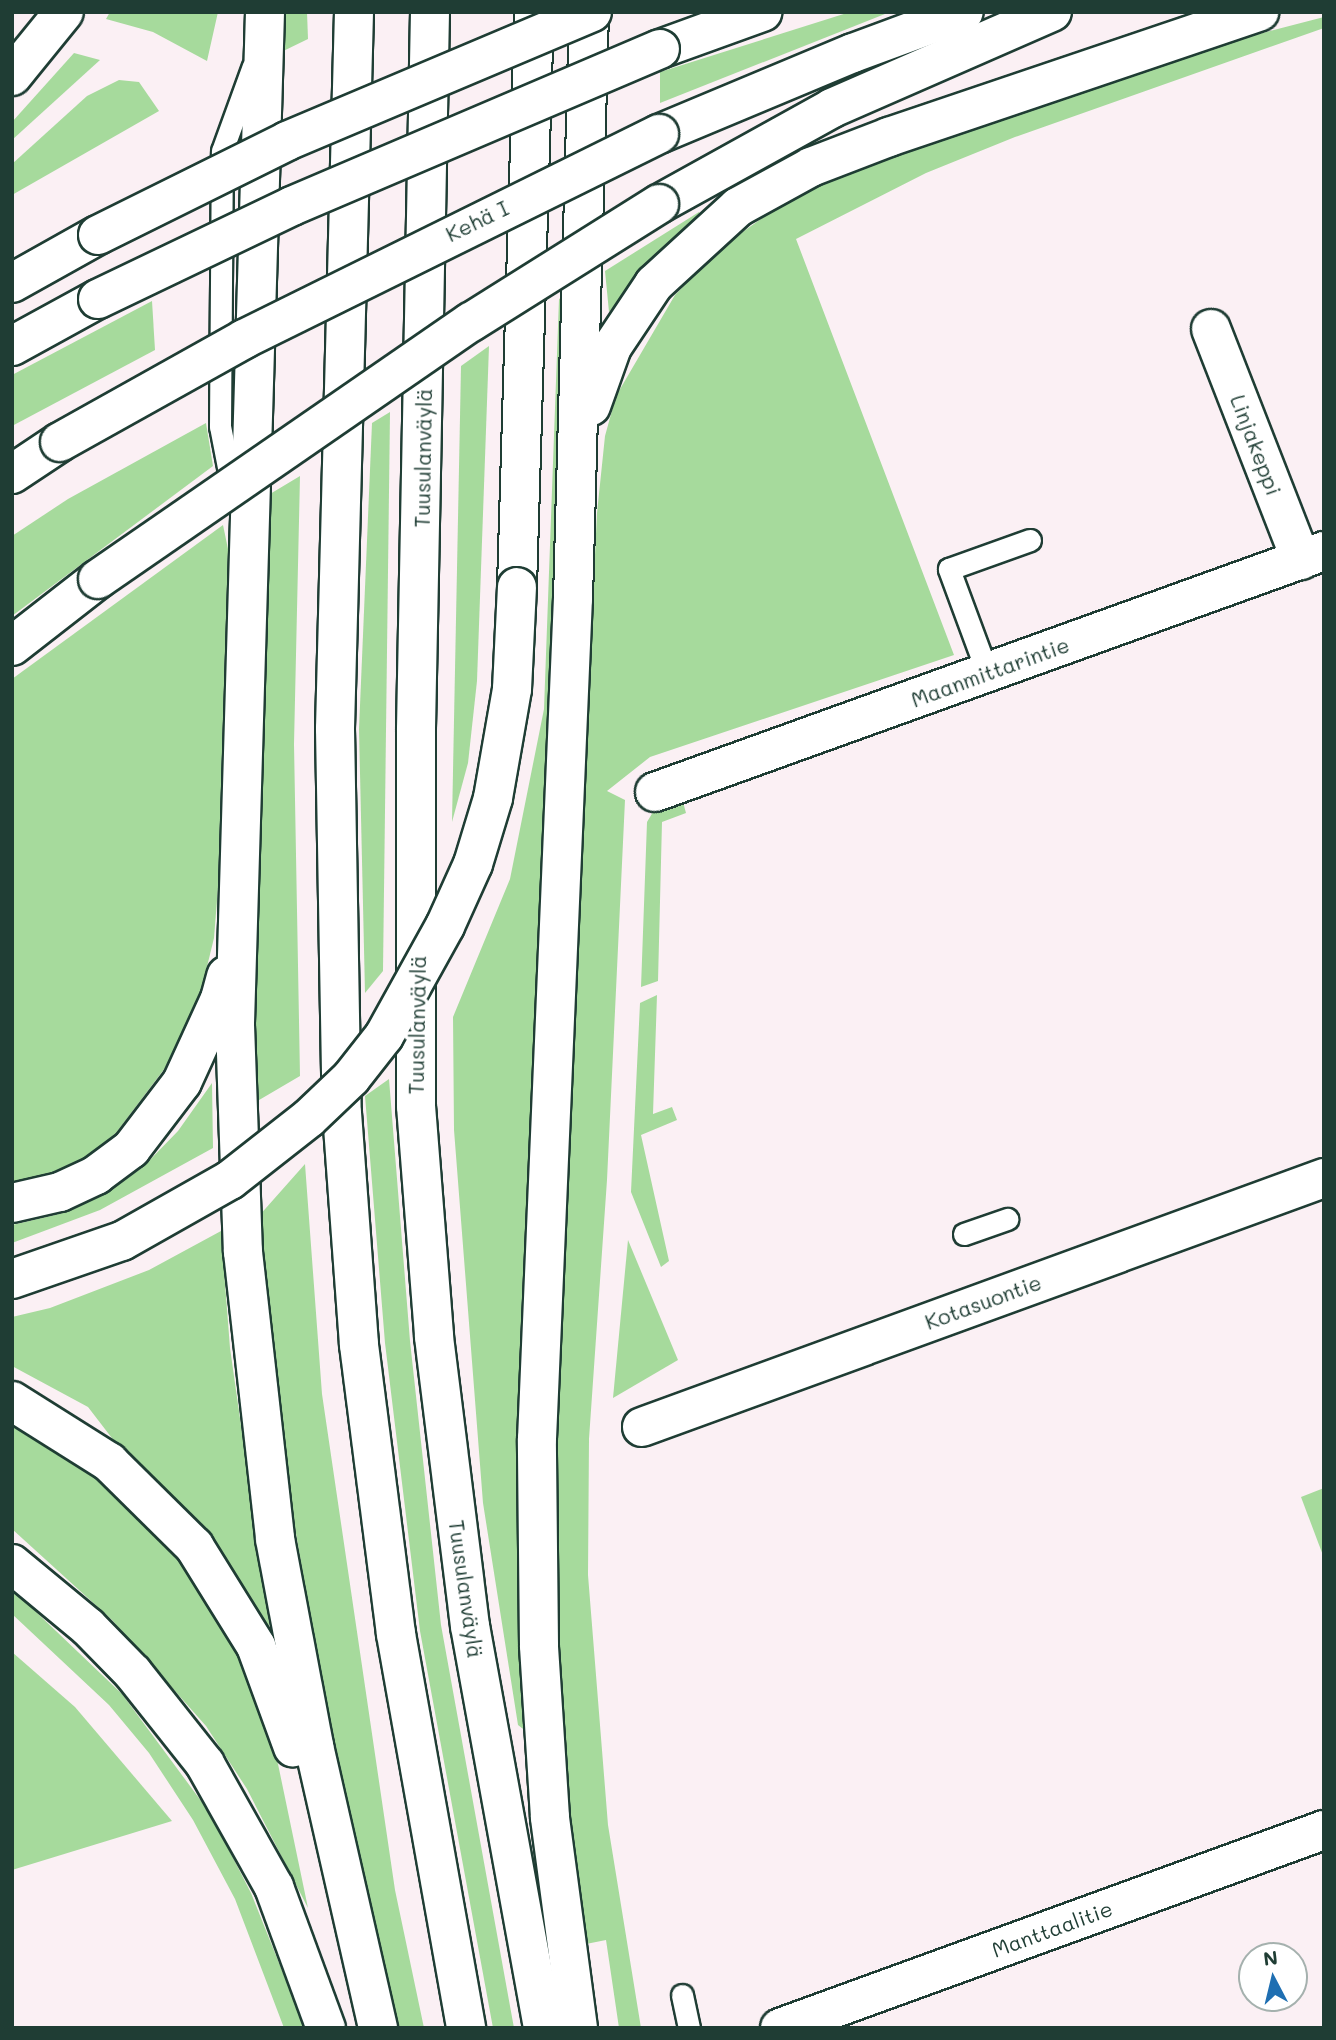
<!DOCTYPE html>
<html>
<head>
<meta charset="utf-8">
<style>
  body { margin:0 }
  #map { position:relative; width:1336px; height:2040px; overflow:hidden; background:#fbf0f4; font-family:Mali,sans-serif }
  div>[style] { position:absolute }
  .green>* { inset:0; background:#a6da9c }
  .roads { filter:drop-shadow(2px 0 #1f3d34) drop-shadow(-2px 0 #1f3d34) drop-shadow(0 2px #1f3d34) drop-shadow(0 -2px #1f3d34) }
  .lane>* { height:21px; margin:-10.5px; padding:0 10.5px; transform-origin:10.5px; border-radius:10.5px; background:#fff }
  .street>* { height:38px; margin:-19px; padding:0 19px; transform-origin:19px; border-radius:19px; background:#fff }
  .highway>* { height:38px; margin:-19px; padding:0 19px; transform-origin:19px; border-radius:19px; background:#fff }
  .bridges { filter:drop-shadow(2px 0 #1f3d34) drop-shadow(-2px 0 #1f3d34) drop-shadow(0 2px #1f3d34) drop-shadow(0 -2px #1f3d34) }
  .highway-bridge>* { height:38px; margin:-19px; padding:0 19px; transform-origin:19px; border-radius:19px; background:#fff }
  span { translate:-50% -50%; white-space:nowrap; text-align:center; line-height:1.15; -webkit-text-stroke:7px #fff; paint-order:stroke }
  .street-label { font-size:21px; color:#1f3d34 }
  .frame { position:absolute; inset:0; border:14px solid #1f3d34; pointer-events:none }
  .north { position:absolute; left:1238px; top:1942px; width:70px; height:70px; box-sizing:border-box; background:#fff; border:2px solid #a5b1ae; border-radius:50%; rotate:353deg; font-size:19px; font-weight:700; line-height:28px; text-align:center; color:#1f3d34 }
  .north::after { content:''; display:block; margin:auto; width:24px; height:32px; background:#1f6fb2; clip-path:polygon(50% 0,100% 100%,50% 72%,0 100%) }
</style>
</head>
<body>
<div id="map">
  <div class="green">
    <div style="clip-path:polygon(110px 12px,218px 12px,207px 61px,153px 32px,106px 19px)"></div>
    <div style="clip-path:polygon(275px 12px,307px 12px,308px 39px,273px 56px)"></div>
    <div style="clip-path:polygon(850px 12px,890px 12px,660px 103px,660px 72px)"></div>
    <div style="clip-path:polygon(1324px 17px,1324px 28px,1015px 137px,926px 173px,796px 239px,954px 655px,650px 757px,607px 791px,625px 800px,607px 1180px,589px 1439px,588px 1575px,608px 1825px,641px 2028px,619px 2028px,606px 1940px,586px 1944px,569px 1834px,561px 1723px,553px 1436px,597px 513px,605px 436px,616px 396px,675px 295px,723px 246px,779px 206px,852px 167px,1159px 60px)"></div>
    <div style="clip-path:polygon(74px 53px,100px 60px,12px 140px,12px 122px)"></div>
    <div style="clip-path:polygon(119px 80px,139px 82px,159px 111px,12px 195px,12px 164px,87px 96px)"></div>
    <div style="clip-path:polygon(699px 212px,701px 215px,655px 256px,609px 312px,605px 271px)"></div>
    <div style="clip-path:polygon(567px 294px,520px 1344px,517px 1436px,527px 1732px,518px 1725px,483px 1503px,454px 1130px,453px 1017px,510px 879px,544px 709px,559px 299px)"></div>
    <div style="clip-path:polygon(152px 301px,155px 350px,12px 426px,12px 375px)"></div>
    <div style="clip-path:polygon(489px 346px,477px 681px,468px 763px,452px 822px,461px 366px)"></div>
    <div style="clip-path:polygon(390px 412px,383px 971px,365px 993px,359px 729px,372px 423px)"></div>
    <div style="clip-path:polygon(206px 423px,213px 466px,12px 616px,12px 536px,68px 499px)"></div>
    <div style="clip-path:polygon(300px 476px,294px 744px,300px 1076px,254px 1103px,265px 497px)"></div>
    <div style="clip-path:polygon(223px 525px,228px 549px,218px 888px,214px 938px,203px 983px,185px 1032px,165px 1068px,116px 1133px,87px 1157px,53px 1172px,12px 1182px,12px 679px)"></div>
    <div style="clip-path:polygon(683px 802px,686px 813px,662px 822px,658px 981px,641px 987px,647px 822px,653px 812px)"></div>
    <div style="clip-path:polygon(657px 995px,653px 1114px,672px 1107px,677px 1120px,641px 1135px,669px 1261px,661px 1267px,631px 1192px,640px 1003px)"></div>
    <div style="clip-path:polygon(389px 1079px,410px 1341px,441px 1625px,514px 2028px,493px 2028px,420px 1631px,385px 1343px,365px 1096px)"></div>
    <div style="clip-path:polygon(212px 1083px,213px 1148px,100px 1210px,12px 1243px,12px 1225px,67px 1212px,107px 1193px,143px 1167px,178px 1131px)"></div>
    <div style="clip-path:polygon(305px 1164px,322px 1394px,395px 1890px,424px 2028px,397px 2028px,328px 1721px,278px 1428px,258px 1217px)"></div>
    <div style="clip-path:polygon(221px 1231px,230px 1348px,271px 1636px,208px 1534px,118px 1446px,88px 1407px,12px 1366px,12px 1317px,50px 1308px,149px 1270px)"></div>
    <div style="clip-path:polygon(628px 1240px,678px 1360px,613px 1398px)"></div>
    <div style="clip-path:polygon(12px 1426px,100px 1480px,179px 1559px,208px 1602px,239px 1658px,278px 1764px,308px 1908px,247px 1789px,206px 1726px,112px 1620px,12px 1529px)"></div>
    <div style="clip-path:polygon(1324px 1488px,1324px 1558px,1301px 1497px)"></div>
    <div style="clip-path:polygon(12px 1589px,122px 1694px,210px 1813px,251px 1893px,305px 2028px,284px 2028px,235px 1899px,193px 1820px,149px 1753px,109px 1705px,12px 1614px)"></div>
    <div style="clip-path:polygon(12px 1652px,75px 1707px,172px 1821px,12px 1870px)"></div>
  </div>
  <div class="roads">
    <div class="lane">
      <div style="left:233px;top:493px;width:68px;rotate:-101deg"></div>
      <div style="left:220px;top:426px;width:275px;rotate:-89.6deg"></div>
      <div style="left:222px;top:151px;width:90px;rotate:-70deg"></div>
      <div style="left:987px;top:672px;width:110px;rotate:-110.3deg"></div>
      <div style="left:949px;top:569px;width:86px;rotate:-19.7deg"></div>
      <div style="left:964px;top:1234px;width:46px;rotate:-19.2deg"></div>
      <div style="left:682px;top:1995px;width:34px;rotate:78deg"></div>
    </div>
    <div class="street">
      <div style="left:1211px;top:329px;width:248px;rotate:68.7deg"></div>
      <div style="left:655px;top:792px;width:711px;rotate:-19.81deg"></div>
      <div style="left:642px;top:1427px;width:726px;rotate:-20.06deg"></div>
      <div style="left:780px;top:2028px;width:579px;rotate:-20deg"></div>
    </div>
    <div class="highway">
      <div style="left:265px;top:12px;width:1013px;rotate:91.7deg"></div>
      <div style="left:235px;top:1025px;width:227px;rotate:88deg"></div>
      <div style="left:243px;top:1252px;width:289px;rotate:83.6deg"></div>
      <div style="left:275px;top:1539px;width:211px;rotate:79.3deg"></div>
      <div style="left:314px;top:1746px;width:289px;rotate:77.2deg"></div>
      <div style="left:354px;top:12px;width:717px;rotate:91.52deg"></div>
      <div style="left:335px;top:729px;width:384px;rotate:89deg"></div>
      <div style="left:342px;top:1113px;width:233px;rotate:85.8deg"></div>
      <div style="left:359px;top:1345px;width:291px;rotate:82.7deg"></div>
      <div style="left:396px;top:1634px;width:400px;rotate:79.9deg"></div>
      <div style="left:430px;top:12px;width:718px;rotate:91.12deg"></div>
      <div style="left:416px;top:730px;width:376px;rotate:90deg"></div>
      <div style="left:416px;top:1106px;width:232px;rotate:85.5deg"></div>
      <div style="left:434px;top:1337px;width:291px;rotate:82.9deg"></div>
      <div style="left:470px;top:1626px;width:409px;rotate:79.7deg"></div>
      <div style="left:660px;top:49px;width:109px;rotate:-19.9deg"></div>
      <div style="left:12px;top:76px;width:82px;rotate:-50.9deg"></div>
      <div style="left:659px;top:134px;width:210px;rotate:-22.7deg"></div>
      <div style="left:853px;top:53px;width:118px;rotate:-20.3deg"></div>
      <div style="left:659px;top:204px;width:198px;rotate:-29deg"></div>
      <div style="left:832px;top:108px;width:240px;rotate:-23.6deg"></div>
      <div style="left:12px;top:283px;width:98px;rotate:-29.2deg"></div>
      <div style="left:12px;top:346px;width:98px;rotate:-28.7deg"></div>
      <div style="left:591px;top:406px;width:63px;rotate:-70.4deg"></div>
      <div style="left:612px;top:347px;width:76px;rotate:-56.3deg"></div>
      <div style="left:654px;top:284px;width:114px;rotate:-42.5deg"></div>
      <div style="left:738px;top:207px;width:83px;rotate:-28.7deg"></div>
      <div style="left:811px;top:167px;width:84px;rotate:-21deg"></div>
      <div style="left:889px;top:137px;width:391px;rotate:-18.7deg"></div>
      <div style="left:12px;top:474px;width:58px;rotate:-33.7deg"></div>
      <div style="left:517px;top:587px;width:575px;rotate:-88.31deg"></div>
      <div style="left:12px;top:646px;width:109px;rotate:-37.9deg"></div>
      <div style="left:12px;top:1203px;width:49px;rotate:-12.9deg"></div>
      <div style="left:60px;top:1192px;width:40px;rotate:-25deg"></div>
      <div style="left:96px;top:1175px;width:44px;rotate:-36.6deg"></div>
      <div style="left:131px;top:1149px;width:84px;rotate:-52.7deg"></div>
      <div style="left:182px;top:1082px;width:91px;rotate:-65.4deg"></div>
      <div style="left:220px;top:999px;width:24px;rotate:-75deg"></div>
      <div style="left:12px;top:1401px;width:115px;rotate:32.2deg"></div>
      <div style="left:109px;top:1462px;width:120px;rotate:44.7deg"></div>
      <div style="left:194px;top:1546px;width:118px;rotate:58.2deg"></div>
      <div style="left:256px;top:1646px;width:108px;rotate:69.9deg"></div>
      <div style="left:12px;top:1564px;width:99px;rotate:39.7deg"></div>
      <div style="left:88px;top:1627px;width:64px;rotate:45.6deg"></div>
      <div style="left:133px;top:1673px;width:116px;rotate:51.6deg"></div>
      <div style="left:205px;top:1764px;width:141px;rotate:60.7deg"></div>
      <div style="left:274px;top:1887px;width:150px;rotate:69.8deg"></div>
      <div style="left:578px;top:2028px;width:213px;rotate:-97.6deg"></div>
      <div style="left:550px;top:1817px;width:172px;rotate:-93.7deg"></div>
      <div style="left:539px;top:1645px;width:206px;rotate:-90.6deg"></div>
      <div style="left:537px;top:1439px;width:841px;rotate:-87.55deg"></div>
      <div style="left:573px;top:599px;width:587px;rotate:-88.44deg"></div>
    </div>
  </div>
  <div class="bridges">
    <div class="highway-bridge">
      <div style="left:98px;top:235px;width:211px;rotate:-26.4deg"></div>
      <div style="left:287px;top:141px;width:331px;rotate:-22.9deg"></div>
      <div style="left:98px;top:299px;width:215px;rotate:-25.6deg"></div>
      <div style="left:292px;top:206px;width:400px;rotate:-23.1deg"></div>
      <div style="left:60px;top:442px;width:211px;rotate:-29.2deg"></div>
      <div style="left:244px;top:339px;width:463px;rotate:-26.3deg"></div>
      <div style="left:98px;top:579px;width:453px;rotate:-34.6deg"></div>
      <div style="left:471px;top:322px;width:222px;rotate:-32.1deg"></div>
      <div style="left:12px;top:1279px;width:116px;rotate:-19.1deg"></div>
      <div style="left:122px;top:1241px;width:124px;rotate:-29.5deg"></div>
      <div style="left:230px;top:1180px;width:100px;rotate:-38.1deg"></div>
      <div style="left:309px;top:1118px;width:58px;rotate:-43.6deg"></div>
      <div style="left:351px;top:1078px;width:53px;rotate:-51.8deg"></div>
      <div style="left:384px;top:1036px;width:126px;rotate:-61deg"></div>
      <div style="left:445px;top:926px;width:68px;rotate:-65.7deg"></div>
      <div style="left:473px;top:864px;width:69px;rotate:-73.1deg"></div>
      <div style="left:493px;top:798px;width:111px;rotate:-80.1deg"></div>
      <div style="left:512px;top:689px;width:102px;rotate:-87.2deg"></div>
    </div>
  </div>
  <div class="street-label">
    <span style="left:477px;top:221px;rotate:-26deg">Kehä I</span>
    <span style="left:1256px;top:445px;rotate:69deg">Linjakeppi</span>
    <span style="left:423px;top:458px;rotate:-89deg">Tuusulanväylä</span>
    <span style="left:990px;top:672px;rotate:-20deg">Maanmittarintie</span>
    <span style="left:417px;top:1025px;rotate:-89deg">Tuusulanväylä</span>
    <span style="left:983px;top:1302px;rotate:-20deg">Kotasuontie</span>
    <span style="left:466px;top:1589px;rotate:82deg">Tuusulanväylä</span>
    <span style="left:1052px;top:1929px;rotate:-20deg">Manttaalitie</span>
  </div>
  <div class="frame"></div>
  <div class="north">N</div>
</div>
</body>
</html>
